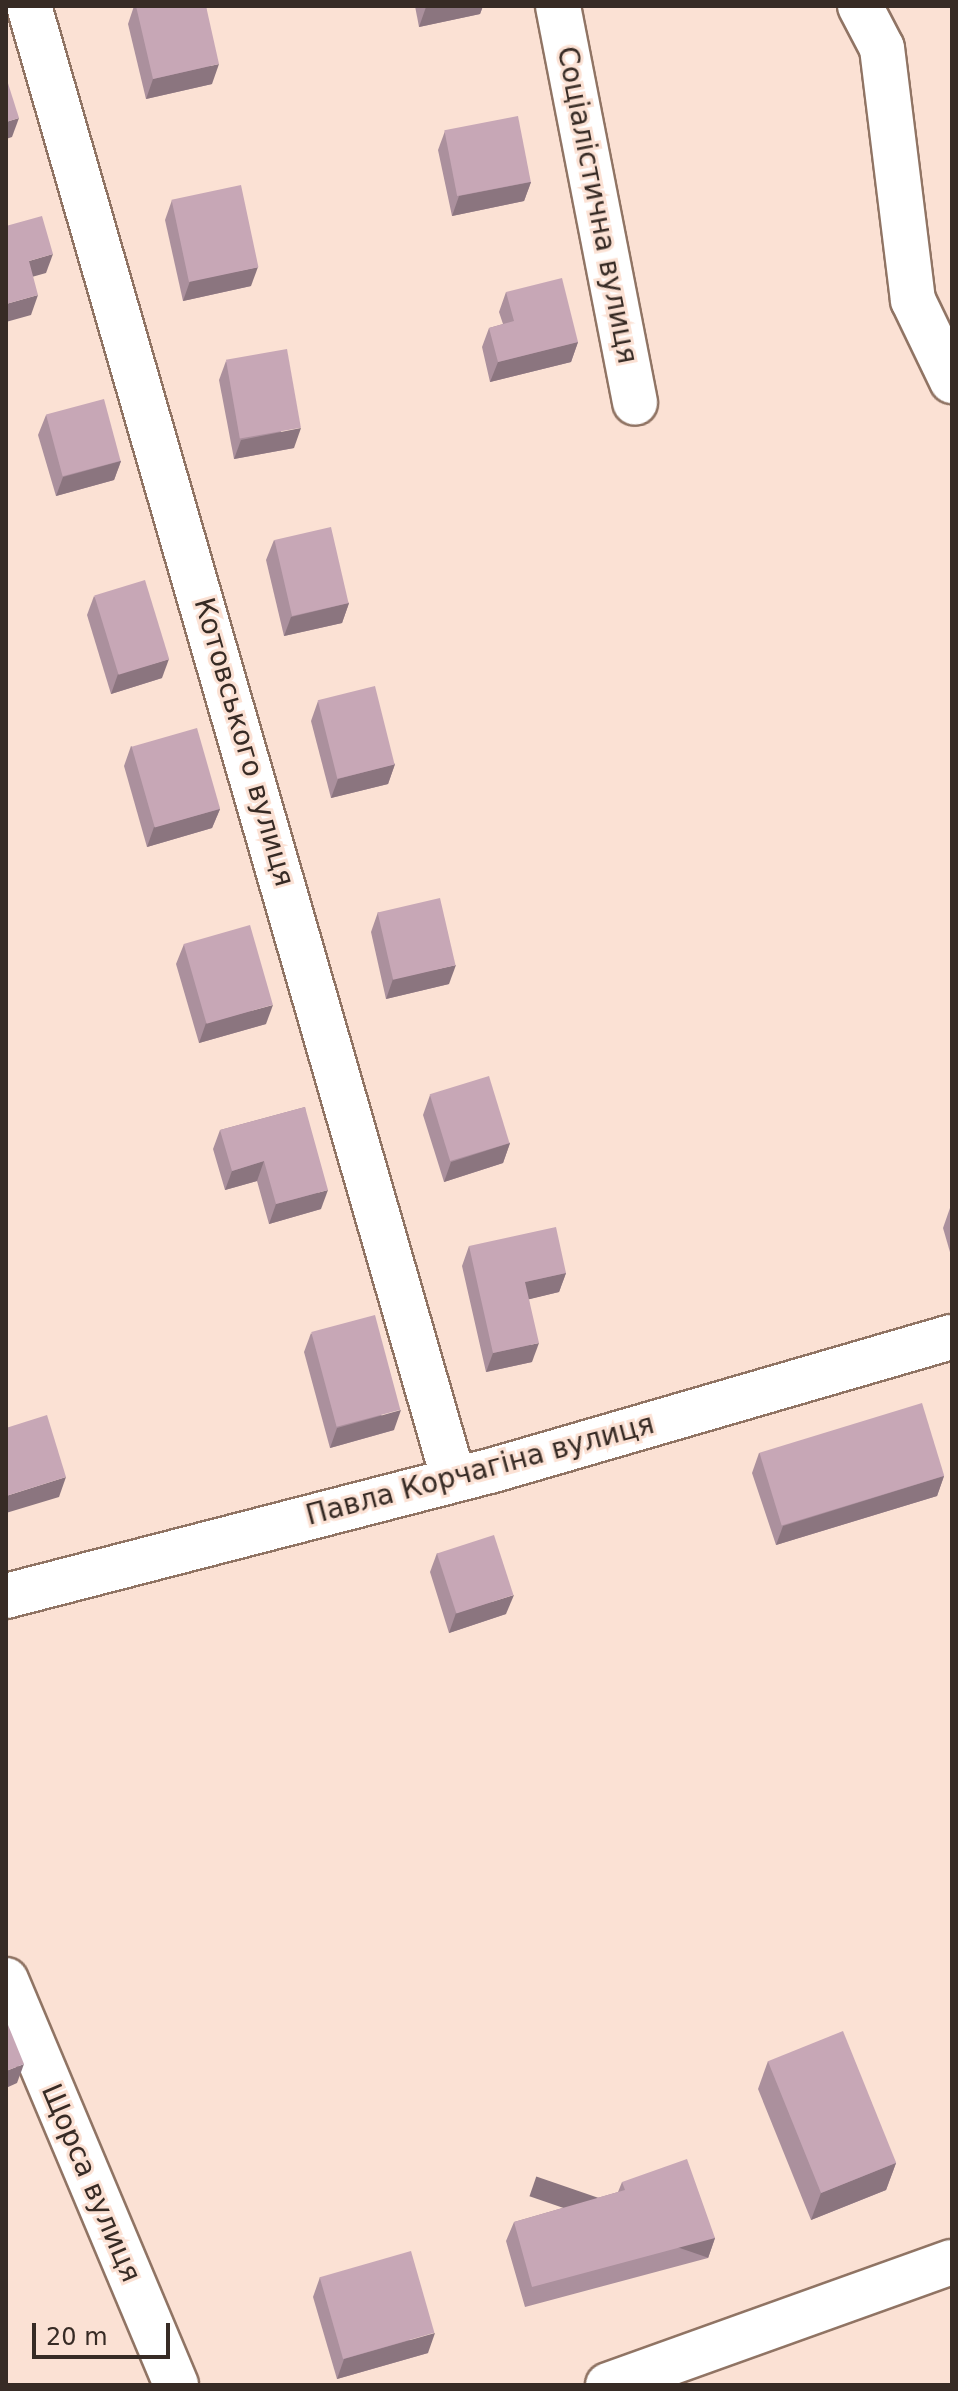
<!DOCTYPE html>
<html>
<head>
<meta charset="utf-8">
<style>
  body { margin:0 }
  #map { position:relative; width:958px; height:2391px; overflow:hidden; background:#fbe1d4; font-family:"DejaVu Sans",sans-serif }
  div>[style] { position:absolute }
  .roads { filter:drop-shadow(2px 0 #907464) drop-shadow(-2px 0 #907464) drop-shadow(0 2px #907464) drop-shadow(0 -2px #907464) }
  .minor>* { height:44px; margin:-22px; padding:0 22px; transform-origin:22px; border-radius:22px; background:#fff }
  .wall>* { inset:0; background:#ab909d }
  .shaded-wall>* { inset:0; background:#8b757f; transform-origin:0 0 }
  .building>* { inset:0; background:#c7a7b6; transform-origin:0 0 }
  span { translate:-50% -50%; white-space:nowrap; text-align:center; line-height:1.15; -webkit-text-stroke:6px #fbe1d4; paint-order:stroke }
  .street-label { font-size:28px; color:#372b25 }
  .frame { position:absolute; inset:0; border:8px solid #372b25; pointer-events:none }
  .scale { position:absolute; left:32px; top:2323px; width:138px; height:36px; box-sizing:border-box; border:4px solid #372b25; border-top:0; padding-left:10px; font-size:24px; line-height:28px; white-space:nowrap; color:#372b25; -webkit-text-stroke:6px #fbe1d4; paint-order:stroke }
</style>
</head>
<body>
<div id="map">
  <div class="roads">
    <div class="minor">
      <div style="left:29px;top:6px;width:1534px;rotate:73.92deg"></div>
      <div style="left:558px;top:6px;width:404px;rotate:79deg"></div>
      <div style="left:860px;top:6px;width:47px;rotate:62.4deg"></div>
      <div style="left:882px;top:48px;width:254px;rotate:83deg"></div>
      <div style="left:913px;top:300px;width:90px;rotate:64.3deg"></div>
      <div style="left:6px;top:1596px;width:500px;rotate:-14.5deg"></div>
      <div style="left:490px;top:1471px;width:481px;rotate:-16.2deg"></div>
      <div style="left:6px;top:1980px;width:439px;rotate:67.2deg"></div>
      <div style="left:608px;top:2385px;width:365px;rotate:-19.7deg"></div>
    </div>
  </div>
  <div class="wall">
    <div style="clip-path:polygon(134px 6px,206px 6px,212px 84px,146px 99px,128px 24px)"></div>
    <div style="clip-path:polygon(415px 6px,483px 6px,480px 14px,419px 27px)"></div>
    <div style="clip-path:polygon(445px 131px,531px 182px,524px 201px,452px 216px,438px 150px)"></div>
    <div style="clip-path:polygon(172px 200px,251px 286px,183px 301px,165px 220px)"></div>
    <div style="clip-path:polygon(506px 292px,578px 342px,571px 362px,490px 382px,482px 347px,489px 328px,503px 324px,499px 312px)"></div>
    <div style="clip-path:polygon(226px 361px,294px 448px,234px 459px,219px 380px)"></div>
    <div style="clip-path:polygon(46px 415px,121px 461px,114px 480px,56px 496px,38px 435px)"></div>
    <div style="clip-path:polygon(274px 540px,349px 603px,342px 623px,284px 636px,266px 560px)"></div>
    <div style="clip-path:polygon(94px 596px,162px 678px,111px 694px,87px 615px)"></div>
    <div style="clip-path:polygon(318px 701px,395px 764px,388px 784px,331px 798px,311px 721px)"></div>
    <div style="clip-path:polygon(131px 746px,220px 809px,212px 828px,147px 847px,124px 766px)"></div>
    <div style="clip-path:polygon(378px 912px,449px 984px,386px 999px,371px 932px)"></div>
    <div style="clip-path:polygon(184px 944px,266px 1024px,199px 1043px,176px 964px)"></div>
    <div style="clip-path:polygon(430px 1095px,510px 1143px,503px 1163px,444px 1182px,423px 1115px)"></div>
    <div style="clip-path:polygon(305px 1107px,321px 1209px,269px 1224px,257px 1181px,225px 1190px,213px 1149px,220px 1130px)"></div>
    <div style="clip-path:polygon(950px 1208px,952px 1208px,952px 1259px,943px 1228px)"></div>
    <div style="clip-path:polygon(469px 1246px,566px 1273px,559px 1292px,529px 1299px,532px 1362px,486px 1372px,462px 1266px)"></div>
    <div style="clip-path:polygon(311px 1333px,394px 1430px,330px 1448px,304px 1352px)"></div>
    <div style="clip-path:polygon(759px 1453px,944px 1476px,937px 1496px,776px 1545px,752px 1473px)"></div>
    <div style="clip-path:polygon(437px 1553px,506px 1614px,449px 1633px,430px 1572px)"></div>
    <div style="clip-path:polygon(768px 2061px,896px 2163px,886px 2190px,811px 2220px,758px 2089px)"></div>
    <div style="clip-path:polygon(622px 2182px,715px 2238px,708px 2258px,525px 2307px,506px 2241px,514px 2222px,618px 2192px)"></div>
    <div style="clip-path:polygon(320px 2277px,428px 2353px,337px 2379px,313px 2297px)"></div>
  </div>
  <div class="shaded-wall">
    <div style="clip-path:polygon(432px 6px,483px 6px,480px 14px,419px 27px,426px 7px)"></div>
    <div style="clip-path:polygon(219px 64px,212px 84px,146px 99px,153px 79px)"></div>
    <div style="clip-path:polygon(19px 118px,12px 137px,6px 139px,6px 122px)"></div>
    <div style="clip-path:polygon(531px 182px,524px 201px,452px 216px,459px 196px)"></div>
    <div style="clip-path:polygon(53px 254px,46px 273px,21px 280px,29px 261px)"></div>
    <div style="clip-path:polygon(258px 267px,251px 286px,183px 301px,190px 281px)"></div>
    <div style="clip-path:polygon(38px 295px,31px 315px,6px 322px,6px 304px)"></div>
    <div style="clip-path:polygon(578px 342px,571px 362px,490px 382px,498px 362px)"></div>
    <div style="clip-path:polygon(301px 428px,294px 448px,234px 459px,241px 440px)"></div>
    <div style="clip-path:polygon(121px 461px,114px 480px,56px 496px,63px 477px)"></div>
    <div style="clip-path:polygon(349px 603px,342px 623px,284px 636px,291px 617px)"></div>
    <div style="clip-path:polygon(169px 659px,162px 678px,111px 694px,118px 674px)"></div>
    <div style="clip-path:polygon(395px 764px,388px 784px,331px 798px,338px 779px)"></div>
    <div style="clip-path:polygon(220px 809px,212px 828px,147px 847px,154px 827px)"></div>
    <div style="clip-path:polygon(456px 965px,449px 984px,386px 999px,393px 979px)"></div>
    <div style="clip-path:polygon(273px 1005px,266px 1024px,199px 1043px,206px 1023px)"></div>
    <div style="clip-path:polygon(510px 1143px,503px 1163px,444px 1182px,451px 1162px)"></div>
    <div style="clip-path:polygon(264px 1161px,257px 1181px,225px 1190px,232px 1171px)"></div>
    <div style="clip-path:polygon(328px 1190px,321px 1209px,269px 1224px,276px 1204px)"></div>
    <div style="clip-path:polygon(566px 1273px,559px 1292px,518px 1302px,525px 1282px)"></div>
    <div style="clip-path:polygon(539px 1343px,532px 1362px,486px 1372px,493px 1353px)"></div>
    <div style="clip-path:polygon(401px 1410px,394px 1430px,330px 1448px,337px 1428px)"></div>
    <div style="clip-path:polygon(944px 1476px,937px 1496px,776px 1545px,783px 1526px)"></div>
    <div style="clip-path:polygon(66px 1477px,59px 1497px,6px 1513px,6px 1496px)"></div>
    <div style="clip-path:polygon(514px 1595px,506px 1614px,449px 1633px,456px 1613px)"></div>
    <div style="clip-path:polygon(24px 2064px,17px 2083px,6px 2088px,6px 2071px)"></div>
    <div style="clip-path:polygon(896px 2163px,886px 2190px,811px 2220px,821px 2193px)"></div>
    <div style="left:715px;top:2238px;width:21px;height:189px;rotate:109deg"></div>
    <div style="clip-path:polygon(435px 2333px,428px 2353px,337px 2379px,344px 2359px)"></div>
  </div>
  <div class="building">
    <div style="clip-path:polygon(136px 6px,206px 6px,219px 64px,153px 79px)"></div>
    <div style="clip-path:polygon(6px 77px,19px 118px,6px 122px)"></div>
    <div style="left:518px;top:116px;width:67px;height:75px;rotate:79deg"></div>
    <div style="left:241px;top:185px;width:84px;height:71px;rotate:78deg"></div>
    <div style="clip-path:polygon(42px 216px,53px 254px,29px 261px,38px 295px,6px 304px,6px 226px)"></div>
    <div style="clip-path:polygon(562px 278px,578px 342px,498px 362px,489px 328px,514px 321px,506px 292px)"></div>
    <div style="left:287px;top:349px;width:80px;height:62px;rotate:80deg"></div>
    <div style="left:104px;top:399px;width:64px;height:60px;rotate:75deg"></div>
    <div style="left:331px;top:527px;width:78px;height:58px;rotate:77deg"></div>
    <div style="left:145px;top:580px;width:83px;height:53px;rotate:73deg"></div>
    <div style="left:375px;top:686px;width:81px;height:59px;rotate:76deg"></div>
    <div style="left:197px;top:728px;width:84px;height:68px;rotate:74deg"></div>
    <div style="left:440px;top:898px;width:69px;height:64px;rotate:77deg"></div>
    <div style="left:250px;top:925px;width:83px;height:69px;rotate:74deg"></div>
    <div style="left:489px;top:1076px;width:70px;height:62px;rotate:73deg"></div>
    <div style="clip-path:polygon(305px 1107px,328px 1190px,276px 1204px,264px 1161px,232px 1171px,220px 1130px)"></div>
    <div style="clip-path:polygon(556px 1227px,566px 1273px,525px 1282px,539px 1343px,493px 1353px,469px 1246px)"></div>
    <div style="left:375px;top:1315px;width:98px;height:66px;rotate:75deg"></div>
    <div style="left:922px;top:1403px;width:76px;height:170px;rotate:73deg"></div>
    <div style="clip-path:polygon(47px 1415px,66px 1477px,6px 1496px,6px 1428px)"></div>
    <div style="left:494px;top:1535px;width:63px;height:60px;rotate:72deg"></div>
    <div style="clip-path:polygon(6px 2020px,24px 2064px,6px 2071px)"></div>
    <div style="left:843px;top:2031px;width:142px;height:81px;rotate:68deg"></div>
    <div style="clip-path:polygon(687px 2159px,715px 2238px,532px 2287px,514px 2222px,625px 2190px,622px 2182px)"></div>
    <div style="left:411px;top:2251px;width:85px;height:95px;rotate:74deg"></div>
  </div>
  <div class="street-label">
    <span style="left:597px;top:205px;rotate:79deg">Соціалістична вулиця</span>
    <span style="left:244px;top:742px;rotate:74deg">Котовського вулиця</span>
    <span style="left:480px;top:1470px;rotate:-15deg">Павла Корчагіна вулиця</span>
    <span style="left:91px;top:2183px;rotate:67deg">Щорса вулиця</span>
  </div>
  <div class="frame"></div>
  <div class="scale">20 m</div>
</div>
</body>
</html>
